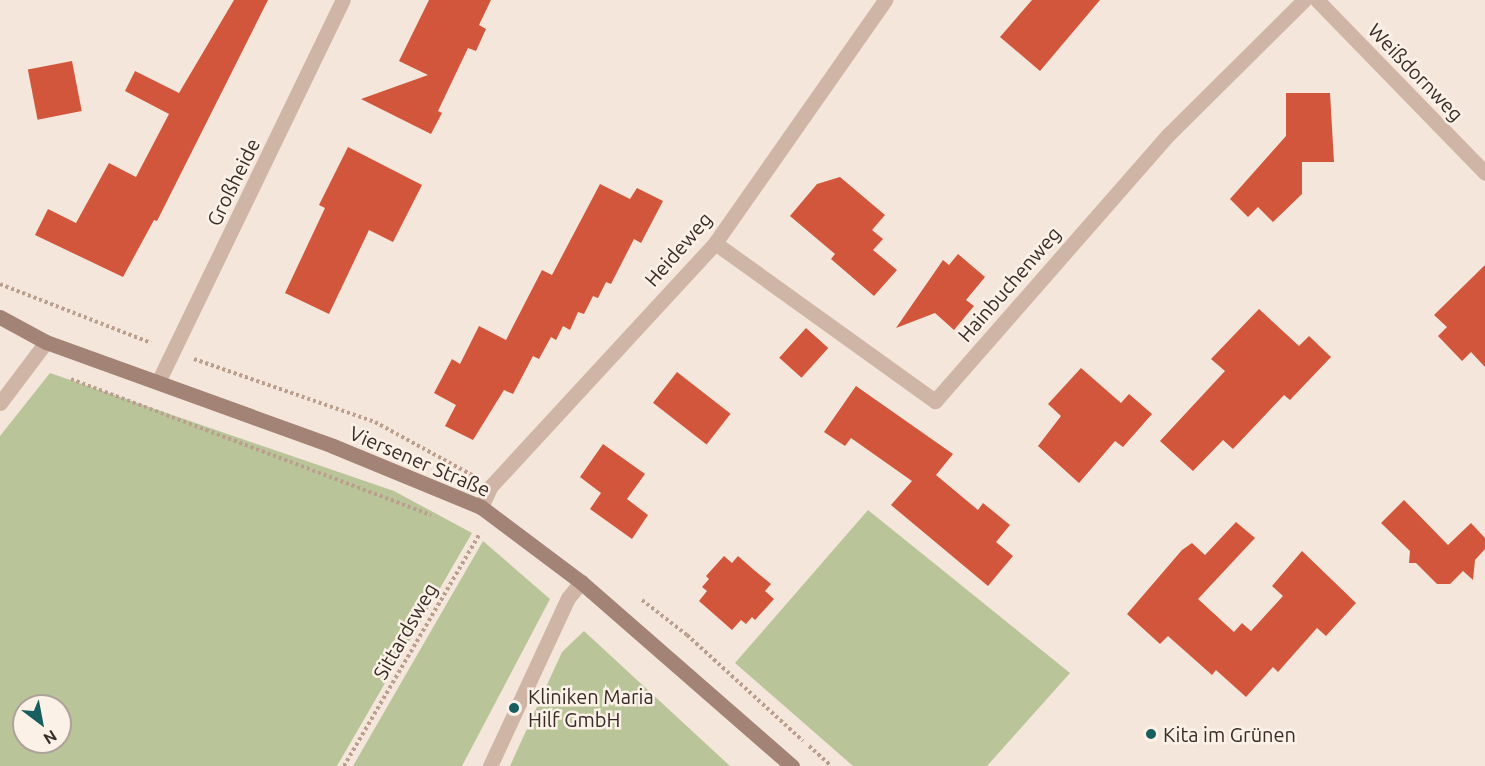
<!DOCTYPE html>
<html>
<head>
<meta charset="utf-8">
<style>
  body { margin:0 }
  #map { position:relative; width:1485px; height:766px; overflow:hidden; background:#f4e6da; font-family:Ubuntu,sans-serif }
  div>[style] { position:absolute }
  .green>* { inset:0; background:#b9c599 }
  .building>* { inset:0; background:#d2563b; transform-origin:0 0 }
  .path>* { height:4px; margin-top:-2px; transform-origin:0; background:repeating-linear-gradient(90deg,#ba9f8f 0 3px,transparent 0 6px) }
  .service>* { height:15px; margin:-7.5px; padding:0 7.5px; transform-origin:7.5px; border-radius:7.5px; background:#ceb5a5 }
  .minor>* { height:15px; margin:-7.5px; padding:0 7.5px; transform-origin:7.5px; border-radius:7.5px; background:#ceb5a5 }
  .tertiary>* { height:15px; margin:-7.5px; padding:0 7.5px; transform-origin:7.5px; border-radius:7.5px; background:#ceb5a5 }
  .secondary>* { height:15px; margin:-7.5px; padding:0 7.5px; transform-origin:7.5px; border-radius:7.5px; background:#a28376 }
  .dots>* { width:16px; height:16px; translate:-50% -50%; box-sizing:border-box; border:3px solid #fbf1e7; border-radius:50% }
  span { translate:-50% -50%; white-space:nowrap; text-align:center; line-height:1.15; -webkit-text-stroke:5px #fbf1e7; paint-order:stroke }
  .street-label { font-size:20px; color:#392b27 }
  .poi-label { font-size:20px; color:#392b27 }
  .left { translate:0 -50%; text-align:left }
  .north { position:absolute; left:12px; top:694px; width:60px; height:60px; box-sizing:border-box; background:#fbf1e7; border:2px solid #ada29a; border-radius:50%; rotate:148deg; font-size:16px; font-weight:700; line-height:24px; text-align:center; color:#392b27 }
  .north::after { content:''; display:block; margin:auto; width:21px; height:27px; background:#185e5e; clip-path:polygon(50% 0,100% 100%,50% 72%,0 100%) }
</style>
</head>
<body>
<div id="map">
  <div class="green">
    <div style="clip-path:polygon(evenodd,50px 373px,394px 491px,472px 533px,337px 766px,0 766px,0 436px,50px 373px,24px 706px,60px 706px,60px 742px,24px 742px,24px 706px)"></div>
    <div style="clip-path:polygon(868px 510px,1070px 673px,987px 766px,853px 766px,735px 663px)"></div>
    <div style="clip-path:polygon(483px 541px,550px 599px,462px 766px,353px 766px)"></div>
    <div style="clip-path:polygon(584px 631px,730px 766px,510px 766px,562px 652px)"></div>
  </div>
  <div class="building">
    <div style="clip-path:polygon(234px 0,268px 0,157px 221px,154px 220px,123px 277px,35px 235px,48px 209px,76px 223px,109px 163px,136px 177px,169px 114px,125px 91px,135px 71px,179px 93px)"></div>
    <div style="clip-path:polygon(429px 0,491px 0,479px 25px,486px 29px,476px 51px,468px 48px,438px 111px,442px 113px,431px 134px,361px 99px,428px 75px,399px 61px)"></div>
    <div style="clip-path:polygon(1032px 0,1100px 0,1040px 71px,1000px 37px)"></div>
    <div style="left:72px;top:61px;width:51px;height:45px;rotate:79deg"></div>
    <div style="clip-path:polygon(1286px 93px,1330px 93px,1334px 162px,1302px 162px,1302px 194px,1273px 222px,1258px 207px,1248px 217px,1230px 199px,1286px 136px)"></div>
    <div style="clip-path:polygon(348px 147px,422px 185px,393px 242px,369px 230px,329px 314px,285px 293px,325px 208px,319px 205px)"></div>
    <div style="clip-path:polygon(840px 177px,885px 215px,872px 230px,883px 239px,873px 250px,897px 270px,874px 296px,831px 259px,835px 254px,790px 216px,817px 184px)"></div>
    <div style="clip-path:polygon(600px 184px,630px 199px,637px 188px,663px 201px,641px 243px,634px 239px,611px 284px,606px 282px,598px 298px,593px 296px,584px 314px,578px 312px,570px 330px,563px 326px,556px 340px,551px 337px,539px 359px,533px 356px,513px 394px,504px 390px,473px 440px,445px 426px,456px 405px,434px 393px,452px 359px,460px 364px,479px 326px,506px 340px,542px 270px,552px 275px)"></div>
    <div style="clip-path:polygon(958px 254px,985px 277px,966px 300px,974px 306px,954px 330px,935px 313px,896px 328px,943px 260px,949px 265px)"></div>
    <div style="clip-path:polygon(1485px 265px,1485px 367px,1471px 352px,1462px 361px,1438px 336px,1447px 327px,1434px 315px)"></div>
    <div style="clip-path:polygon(1259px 309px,1299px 346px,1309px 336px,1331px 357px,1290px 400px,1284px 395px,1233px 449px,1223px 440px,1193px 471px,1160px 441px,1225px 371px,1211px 359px)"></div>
    <div style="left:806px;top:328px;width:30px;height:40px;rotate:42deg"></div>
    <div style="clip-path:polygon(1081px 368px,1121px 403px,1129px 394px,1152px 414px,1123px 447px,1115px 441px,1079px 483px,1038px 446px,1061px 416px,1048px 404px)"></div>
    <div style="left:677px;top:372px;width:68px;height:39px;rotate:38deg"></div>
    <div style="clip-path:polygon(856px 386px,953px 454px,936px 475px,978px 510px,983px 503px,1010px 525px,996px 542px,1013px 556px,988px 586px,891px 505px,912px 481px,851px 438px,845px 446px,824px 432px)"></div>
    <div style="clip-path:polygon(603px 444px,645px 474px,627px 499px,648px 515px,632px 539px,590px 509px,601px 493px,580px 477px)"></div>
    <div style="clip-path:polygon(1404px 500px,1448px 545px,1471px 523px,1485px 538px,1485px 549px,1475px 560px,1473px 580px,1463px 571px,1450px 584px,1437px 584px,1416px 563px,1409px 563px,1410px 551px,1381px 523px)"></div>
    <div style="clip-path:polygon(1236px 522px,1255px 538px,1198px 599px,1234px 632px,1242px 623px,1251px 631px,1283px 596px,1272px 586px,1302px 551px,1356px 603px,1326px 636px,1317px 628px,1278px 672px,1273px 667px,1246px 697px,1216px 670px,1212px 675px,1168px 636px,1160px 644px,1127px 614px,1182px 550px,1192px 543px,1205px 555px)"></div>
    <div style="clip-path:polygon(724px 556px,732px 563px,738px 556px,754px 570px,771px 584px,765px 591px,774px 599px,755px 620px,752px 617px,746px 624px,741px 620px,732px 630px,699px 601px,707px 591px,702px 587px,709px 579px,706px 576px)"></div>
  </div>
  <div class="path">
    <div style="left:0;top:284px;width:162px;rotate:21.3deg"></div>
    <div style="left:194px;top:359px;width:192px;rotate:19.2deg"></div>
    <div style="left:375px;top:422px;width:111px;rotate:28.7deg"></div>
    <div style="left:71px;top:379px;width:385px;rotate:20.7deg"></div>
    <div style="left:642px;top:600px;width:57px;rotate:37.9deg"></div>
    <div style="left:687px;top:635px;width:157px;rotate:42.4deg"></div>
    <div style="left:809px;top:746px;width:30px;rotate:42deg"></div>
    <div style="left:344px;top:766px;width:270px;rotate:-59.7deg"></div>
  </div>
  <div class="service">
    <div style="left:490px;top:766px;width:185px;rotate:-65.1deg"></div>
    <div style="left:568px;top:598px;width:21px;rotate:-51deg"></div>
  </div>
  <div class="minor">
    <div style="left:1317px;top:0;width:241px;rotate:45.8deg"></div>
    <div style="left:715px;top:243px;width:271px;rotate:35.7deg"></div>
    <div style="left:935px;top:401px;width:355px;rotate:-48.8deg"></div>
    <div style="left:1169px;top:134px;width:190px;rotate:-44.8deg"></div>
    <div style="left:0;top:403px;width:76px;rotate:-53deg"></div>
    <div style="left:481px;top:507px;width:23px;rotate:-65deg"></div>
    <div style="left:491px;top:486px;width:330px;rotate:-47.3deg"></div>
    <div style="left:715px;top:243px;width:297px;rotate:-55deg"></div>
  </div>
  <div class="tertiary">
    <div style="left:158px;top:382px;width:424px;rotate:-64.2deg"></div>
  </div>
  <div class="secondary">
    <div style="left:0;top:317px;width:52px;rotate:28.5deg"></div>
    <div style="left:46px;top:342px;width:305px;rotate:19.9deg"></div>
    <div style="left:333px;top:446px;width:160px;rotate:22.4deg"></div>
    <div style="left:481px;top:507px;width:125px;rotate:36.9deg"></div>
    <div style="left:581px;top:582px;width:280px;rotate:41.1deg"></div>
  </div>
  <div class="dots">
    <div style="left:514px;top:708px;background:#185e5e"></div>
    <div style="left:1151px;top:734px;background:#185e5e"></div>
  </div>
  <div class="street-label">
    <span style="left:1416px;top:72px;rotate:46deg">Weißdornweg</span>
    <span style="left:233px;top:182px;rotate:-64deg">Großheide</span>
    <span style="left:678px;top:249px;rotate:-49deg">Heideweg</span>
    <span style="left:1009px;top:284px;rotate:-49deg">Hainbuchenweg</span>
    <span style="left:420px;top:461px;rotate:23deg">Viersener Straße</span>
    <span style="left:405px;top:631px;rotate:-60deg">Sittardsweg</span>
  </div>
  <div class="poi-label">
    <span class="left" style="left:528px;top:708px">Kliniken Maria<br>Hilf GmbH</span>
    <span class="left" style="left:1163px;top:734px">Kita im Grünen</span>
  </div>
  <div class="north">N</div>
</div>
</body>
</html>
